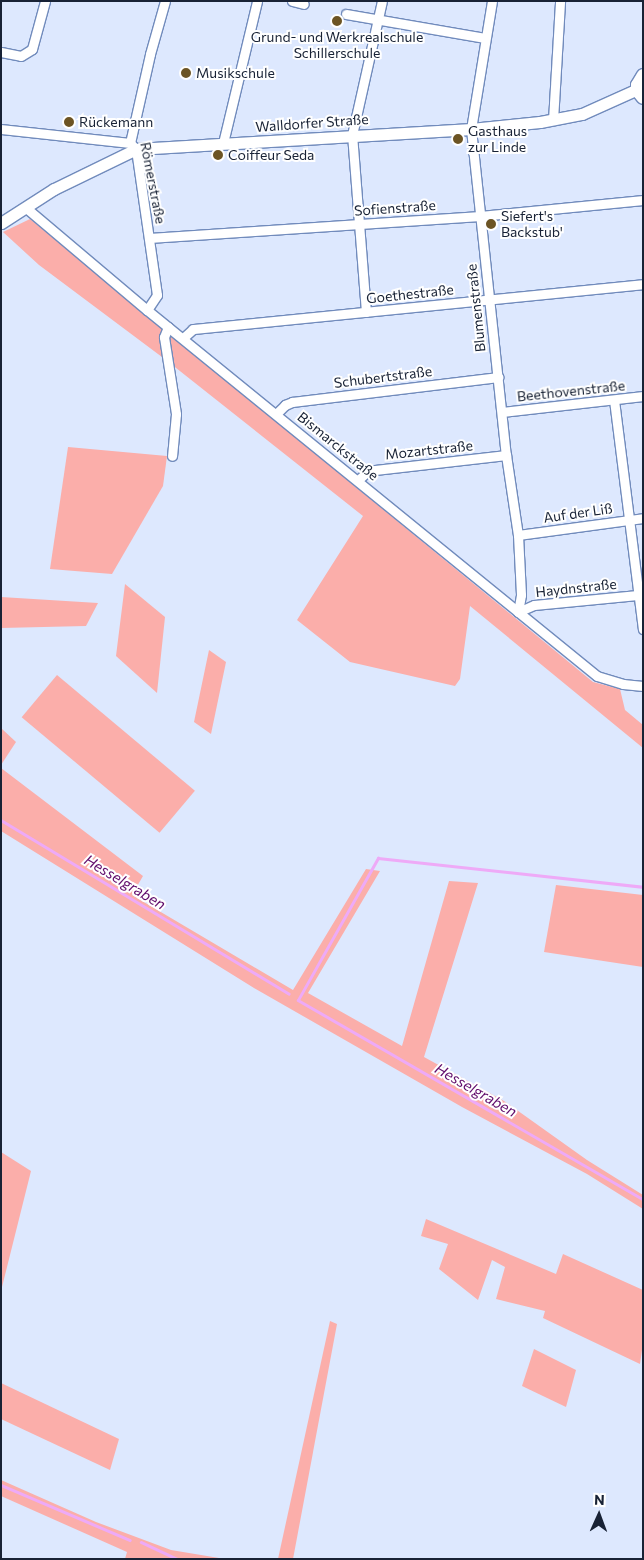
<!DOCTYPE html>
<html>
<head>
<meta charset="utf-8">
<style>
  body { margin:0 }
  #map { position:relative; width:644px; height:1560px; overflow:hidden; background:#dde8fe; font-family:Commissioner,sans-serif }
  div>[style] { position:absolute }
  .green>* { inset:0; background:#fbaeaa; transform-origin:0 0 }
  .stream>* { height:2.5px; margin:-1.25px; padding:0 1.25px; transform-origin:1.25px; border-radius:1.25px; background:#eeaaf7 }
  .roads { filter:drop-shadow(1px 0 #718bbc) drop-shadow(-1px 0 #718bbc) drop-shadow(0 1px #718bbc) drop-shadow(0 -1px #718bbc) }
  .minor>* { height:9px; margin:-4.5px; padding:0 4.5px; transform-origin:4.5px; border-radius:4.5px; background:#fff }
  .tertiary>* { height:11px; margin:-5.5px; padding:0 5.5px; transform-origin:5.5px; border-radius:5.5px; background:#fff }
  .secondary>* { height:12px; margin:-6px; padding:0 6px; transform-origin:6px; border-radius:6px; background:#fff }
  .dots>* { width:14px; height:14px; translate:-50% -50%; box-sizing:border-box; border:2px solid #fff; border-radius:50% }
  span { translate:-50% -50%; white-space:nowrap; text-align:center; line-height:1.15; -webkit-text-stroke:4px #fff; paint-order:stroke }
  .poi-label { font-size:14px; color:#182235 }
  .left { translate:0 -50%; text-align:left }
  .street-label { font-size:14px; color:#182235 }
  .water-label { font-size:15px; color:#610d6c; font-style:italic }
  .frame { position:absolute; inset:0; border:2px solid #182235; pointer-events:none }
  .north { position:absolute; left:574px; top:1490px; width:50px; height:50px; -webkit-text-stroke:4px #fff; paint-order:stroke; rotate:2deg; font-size:14px; font-weight:700; line-height:20px; text-align:center; color:#182235 }
  .north::after { content:''; display:block; margin:auto; width:18px; height:22px; background:#182235; clip-path:polygon(50% 0,100% 100%,50% 72%,0 100%) }
</style>
</head>
<body>
<div id="map">
  <div class="green">
    <div style="clip-path:polygon(30px 219px,593px 682px,620px 689px,625px 710px,643px 725px,643px 748px,470px 606px,460px 679px,455px 686px,350px 662px,297px 620px,363px 516px,166px 360px,39px 265px,3px 232px)"></div>
    <div style="clip-path:polygon(68px 447px,167px 456px,163px 486px,112px 574px,50px 569px)"></div>
    <div style="clip-path:polygon(125px 584px,165px 617px,157px 693px,116px 656px)"></div>
    <div style="clip-path:polygon(1px 597px,98px 603px,86px 626px,1px 628px)"></div>
    <div style="clip-path:polygon(209px 650px,226px 662px,211px 734px,194px 722px)"></div>
    <div style="left:57px;top:675px;width:180px;height:55px;rotate:40deg"></div>
    <div style="clip-path:polygon(1px 728px,16px 742px,1px 765px)"></div>
    <div style="clip-path:polygon(1px 768px,143px 876px,132px 895px,293px 990px,366px 869px,380px 871px,308px 993px,402px 1046px,449px 881px,478px 883px,424px 1057px,504px 1101px,587px 1160px,643px 1195px,643px 1209px,587px 1174px,462px 1107px,254px 988px,1px 831px)"></div>
    <div style="clip-path:polygon(556px 885px,643px 895px,643px 967px,544px 952px)"></div>
    <div style="clip-path:polygon(1px 1152px,31px 1171px,1px 1291px)"></div>
    <div style="clip-path:polygon(426px 1219px,556px 1274px,563px 1254px,643px 1290px,643px 1343px,640px 1364px,543px 1318px,545px 1311px,496px 1299px,505px 1267px,492px 1260px,478px 1300px,439px 1269px,448px 1244px,421px 1236px)"></div>
    <div style="clip-path:polygon(330px 1321px,337px 1324px,293px 1559px,278px 1559px)"></div>
    <div style="clip-path:polygon(534px 1349px,576px 1370px,566px 1407px,522px 1386px)"></div>
    <div style="clip-path:polygon(1px 1383px,119px 1439px,110px 1470px,1px 1419px)"></div>
    <div style="clip-path:polygon(1px 1480px,96px 1522px,171px 1550px,225px 1559px,125px 1559px,127px 1552px,1px 1496px)"></div>
  </div>
  <div class="stream">
    <div style="left:1px;top:820px;width:336px;rotate:31.1deg"></div>
    <div style="left:298px;top:1000px;width:163px;rotate:-60.6deg"></div>
    <div style="left:378px;top:858px;width:267px;rotate:6.2deg"></div>
    <div style="left:298px;top:1000px;width:398px;rotate:30deg"></div>
    <div style="left:1px;top:1485px;width:140px;rotate:23.1deg"></div>
    <div style="left:141px;top:1542px;width:40px;rotate:25deg"></div>
  </div>
  <div class="roads">
    <div class="minor">
      <div style="left:292px;top:1px;width:12px;rotate:14deg"></div>
      <div style="left:492px;top:1px;width:130px;rotate:99.3deg"></div>
      <div style="left:471px;top:129px;width:328px;rotate:83.9deg"></div>
      <div style="left:506px;top:455px;width:81px;rotate:81.5deg"></div>
      <div style="left:518px;top:535px;width:60px;rotate:87.1deg"></div>
      <div style="left:521px;top:595px;width:17px;rotate:100deg"></div>
      <div style="left:346px;top:14px;width:141px;rotate:9.8deg"></div>
      <div style="left:1px;top:52px;width:20px;rotate:11deg"></div>
      <div style="left:21px;top:56px;width:13px;rotate:-32deg"></div>
      <div style="left:32px;top:49px;width:50px;rotate:-74.8deg"></div>
      <div style="left:553px;top:120px;width:119px;rotate:-86.6deg"></div>
      <div style="left:1px;top:129px;width:130px;rotate:6.2deg"></div>
      <div style="left:223px;top:143px;width:146px;rotate:-76.5deg"></div>
      <div style="left:25px;top:207px;width:160px;rotate:40.2deg"></div>
      <div style="left:147px;top:310px;width:580px;rotate:39.12deg"></div>
      <div style="left:597px;top:676px;width:27px;rotate:17deg"></div>
      <div style="left:623px;top:684px;width:20px;rotate:6deg"></div>
      <div style="left:149px;top:238px;width:332px;rotate:-3.8deg"></div>
      <div style="left:480px;top:216px;width:164px;rotate:-5.6deg"></div>
      <div style="left:147px;top:310px;width:18px;rotate:-56deg"></div>
      <div style="left:157px;top:295px;width:148px;rotate:-98.2deg"></div>
      <div style="left:136px;top:149px;width:8px;rotate:-135deg"></div>
      <div style="left:130px;top:143px;width:91px;rotate:-77.3deg"></div>
      <div style="left:150px;top:54px;width:55px;rotate:-74.2deg"></div>
      <div style="left:366px;top:312px;width:178px;rotate:-94.5deg"></div>
      <div style="left:352px;top:135px;width:137px;rotate:-77.4deg"></div>
      <div style="left:168px;top:327px;width:11px;rotate:112deg"></div>
      <div style="left:164px;top:337px;width:78px;rotate:81.1deg"></div>
      <div style="left:176px;top:414px;width:42px;rotate:95.4deg"></div>
      <div style="left:183px;top:338px;width:13px;rotate:-42deg"></div>
      <div style="left:193px;top:329px;width:452px;rotate:-5.7deg"></div>
      <div style="left:614px;top:400px;width:231px;rotate:82.8deg"></div>
      <div style="left:502px;top:412px;width:142px;rotate:-6.5deg"></div>
      <div style="left:276px;top:414px;width:13px;rotate:-45deg"></div>
      <div style="left:285px;top:405px;width:8px;rotate:-23deg"></div>
      <div style="left:292px;top:402px;width:208px;rotate:-6.9deg"></div>
      <div style="left:358px;top:480px;width:12px;rotate:-42deg"></div>
      <div style="left:367px;top:472px;width:8px;rotate:-14deg"></div>
      <div style="left:375px;top:470px;width:132px;rotate:-6.5deg"></div>
      <div style="left:518px;top:535px;width:126px;rotate:-7.7deg"></div>
      <div style="left:518px;top:612px;width:17px;rotate:-24deg"></div>
      <div style="left:534px;top:605px;width:104px;rotate:-5.5deg"></div>
    </div>
    <div class="tertiary">
      <div style="left:1px;top:223px;width:63px;rotate:-32.7deg"></div>
      <div style="left:54px;top:189px;width:91px;rotate:-26deg"></div>
      <div style="left:136px;top:149px;width:336px;rotate:-3.4deg"></div>
      <div style="left:471px;top:129px;width:69px;rotate:-5.8deg"></div>
      <div style="left:540px;top:122px;width:43px;rotate:-10.8deg"></div>
      <div style="left:582px;top:114px;width:61px;rotate:-24.1deg"></div>
    </div>
    <div class="secondary">
      <div style="left:643px;top:75px;width:12px;rotate:121deg"></div>
      <div style="left:637px;top:85px;width:8px;rotate:76deg"></div>
      <div style="left:639px;top:93px;width:6px;rotate:51deg"></div>
    </div>
  </div>
  <div class="dots">
    <div style="left:337px;top:21px;background:#6c5424"></div>
    <div style="left:186px;top:73px;background:#6c5424"></div>
    <div style="left:69px;top:122px;background:#6c5424"></div>
    <div style="left:458px;top:139px;background:#6c5424"></div>
    <div style="left:218px;top:155px;background:#6c5424"></div>
    <div style="left:491px;top:224px;background:#6c5424"></div>
  </div>
  <div class="poi-label">
    <span style="left:337px;top:45px">Grund- und Werkrealschule<br>Schillerschule</span>
    <span class="left" style="left:196px;top:73px">Musikschule</span>
    <span class="left" style="left:79px;top:122px">Rückemann</span>
    <span class="left" style="left:468px;top:139px">Gasthaus<br>zur Linde</span>
    <span class="left" style="left:228px;top:155px">Coiffeur Seda</span>
    <span class="left" style="left:501px;top:224px">Siefert's<br>Backstub'</span>
  </div>
  <div class="street-label">
    <span style="left:312px;top:123px;rotate:-4deg">Walldorfer Straße</span>
    <span style="left:153px;top:183px;rotate:79deg">Römerstraße</span>
    <span style="left:395px;top:208px;rotate:-4deg">Sofienstraße</span>
    <span style="left:410px;top:294px;rotate:-6deg">Goethestraße</span>
    <span style="left:476px;top:308px;rotate:-96deg">Blumenstraße</span>
    <span style="left:383px;top:377px;rotate:-7deg">Schubertstraße</span>
    <span style="left:571px;top:391px;rotate:-6deg">Beethovenstraße</span>
    <span style="left:338px;top:446px;rotate:39deg">Bismarckstraße</span>
    <span style="left:429px;top:450px;rotate:-6deg">Mozartstraße</span>
    <span style="left:578px;top:513px;rotate:-8deg">Auf der Liß</span>
    <span style="left:576px;top:588px;rotate:-6deg">Haydnstraße</span>
  </div>
  <div class="water-label">
    <span style="left:125px;top:882px;rotate:31deg">Hesselgraben</span>
    <span style="left:476px;top:1090px;rotate:30deg">Hesselgraben</span>
  </div>
  <div class="frame"></div>
  <div class="north">N</div>
</div>
</body>
</html>
